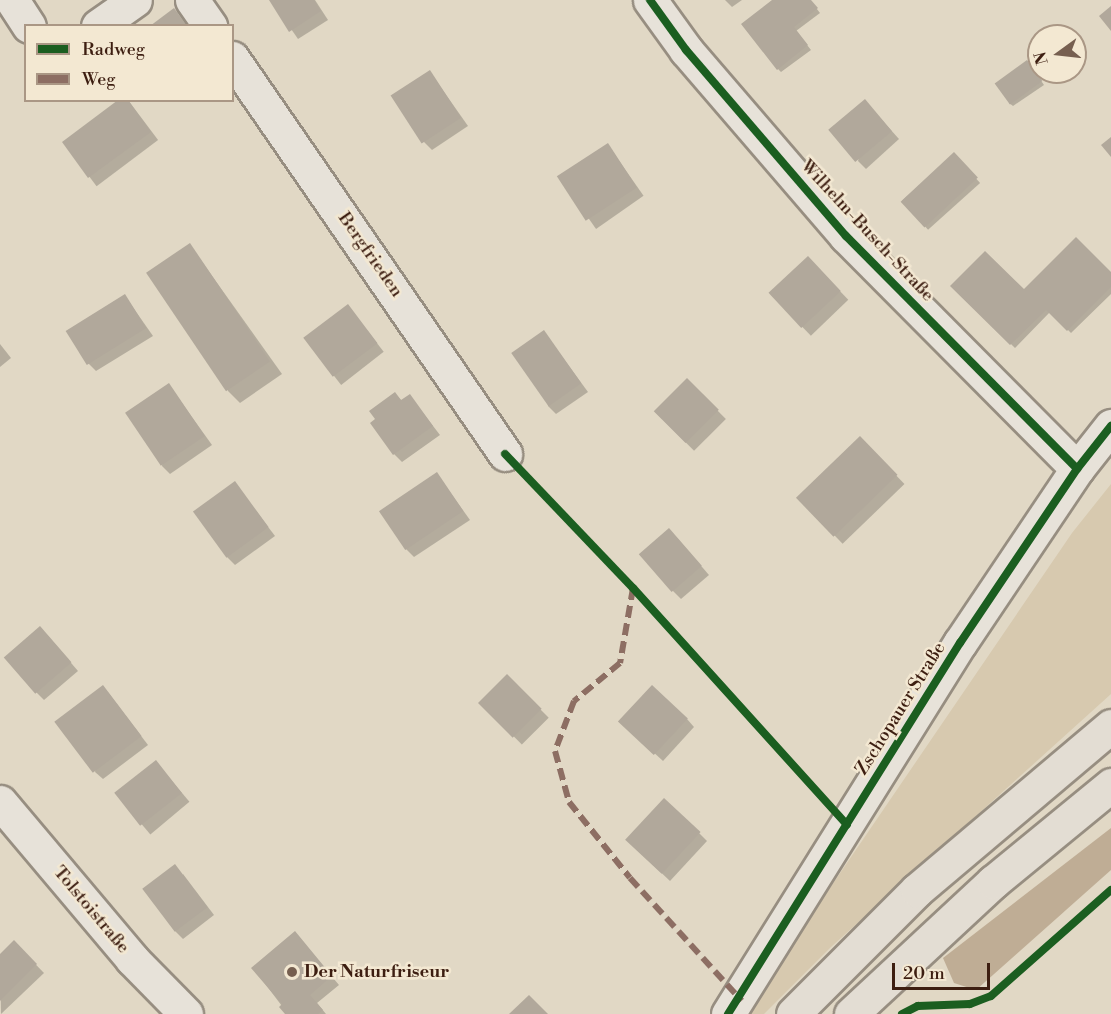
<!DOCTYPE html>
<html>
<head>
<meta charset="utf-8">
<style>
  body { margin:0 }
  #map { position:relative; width:1111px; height:1014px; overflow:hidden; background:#e1d8c5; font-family:"Libre Bodoni",serif }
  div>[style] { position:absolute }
  .green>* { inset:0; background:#d7c9af }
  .water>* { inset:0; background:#bfad95 }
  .shadow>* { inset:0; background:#0003; transform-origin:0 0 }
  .building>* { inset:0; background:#b1a89b; transform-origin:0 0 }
  .roads { filter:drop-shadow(2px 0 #978e81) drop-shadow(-2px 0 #978e81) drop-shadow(0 2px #978e81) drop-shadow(0 -2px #978e81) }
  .minor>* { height:33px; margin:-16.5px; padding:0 16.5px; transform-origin:16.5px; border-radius:16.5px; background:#e7e2d9 }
  .trunk>* { height:33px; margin:-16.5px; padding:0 16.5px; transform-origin:16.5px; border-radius:16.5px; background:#e3ddd3 }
  .quiet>* { height:6px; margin-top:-3px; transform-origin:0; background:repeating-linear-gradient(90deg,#8d6e63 0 12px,transparent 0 18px) }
  .cycleway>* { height:8px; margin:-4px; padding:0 4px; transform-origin:4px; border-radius:4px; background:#1b5e20 }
  .dots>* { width:16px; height:16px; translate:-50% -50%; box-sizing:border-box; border:3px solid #f3e8d2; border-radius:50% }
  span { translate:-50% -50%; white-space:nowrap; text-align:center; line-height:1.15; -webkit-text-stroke:5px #f3e8d2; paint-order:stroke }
  .street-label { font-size:18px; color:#3d1e11 }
  .poi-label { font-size:18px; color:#3d1e11; font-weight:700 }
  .left { translate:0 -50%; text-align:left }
  .legend { position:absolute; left:24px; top:24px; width:210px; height:78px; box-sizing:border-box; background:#f3e8d2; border:2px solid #aa9785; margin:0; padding:8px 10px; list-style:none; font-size:18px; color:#3d1e11 }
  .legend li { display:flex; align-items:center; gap:12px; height:30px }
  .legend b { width:30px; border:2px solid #aa9785 }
  .north { position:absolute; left:1027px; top:24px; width:60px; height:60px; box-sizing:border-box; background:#f3e8d2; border:2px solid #aa9785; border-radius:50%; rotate:255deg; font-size:16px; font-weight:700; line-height:24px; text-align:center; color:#3d1e11 }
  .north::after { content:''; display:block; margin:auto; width:21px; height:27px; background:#765f50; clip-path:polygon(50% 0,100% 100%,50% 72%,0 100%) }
  .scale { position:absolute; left:892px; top:963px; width:98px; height:27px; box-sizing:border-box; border:3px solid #3d1e11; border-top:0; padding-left:8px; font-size:18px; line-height:21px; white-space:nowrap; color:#3d1e11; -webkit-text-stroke:4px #f3e8d2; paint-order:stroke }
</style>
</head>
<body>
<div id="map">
  <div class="green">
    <div style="clip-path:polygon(1111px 484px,1111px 694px,831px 947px,764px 1014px,744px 1014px,1072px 533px)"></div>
  </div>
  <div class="water">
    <div style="clip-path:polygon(1111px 828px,1111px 870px,976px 990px,954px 983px,943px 958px)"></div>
  </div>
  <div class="shadow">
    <div style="clip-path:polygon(271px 0,315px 0,328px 20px,298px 39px)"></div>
    <div style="clip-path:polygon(725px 0,742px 0,732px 7px)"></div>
    <div style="clip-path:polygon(775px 0,810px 0,820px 13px,796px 31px,811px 50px,781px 72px,778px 69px)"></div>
    <div style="clip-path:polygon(1030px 65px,1044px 85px,1013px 106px,1009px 103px)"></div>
    <div style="clip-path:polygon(430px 72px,468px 126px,432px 150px,424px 142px)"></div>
    <div style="left:128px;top:100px;width:50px;height:77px;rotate:53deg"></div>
    <div style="clip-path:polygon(872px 109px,899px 139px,866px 169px,858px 161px)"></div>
    <div style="left:608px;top:145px;width:62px;height:58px;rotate:55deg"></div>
    <div style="left:954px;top:154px;width:39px;height:70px;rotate:48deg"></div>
    <div style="clip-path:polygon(190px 245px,282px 374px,240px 403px,228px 391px)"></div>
    <div style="left:808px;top:258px;width:58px;height:52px;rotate:46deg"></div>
    <div style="clip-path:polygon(1111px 274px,1111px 294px,1071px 333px,1050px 312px,1015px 348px,952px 286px,1024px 292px)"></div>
    <div style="clip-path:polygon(125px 296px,153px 336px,96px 371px,88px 363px)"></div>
    <div style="left:348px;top:306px;width:58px;height:54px;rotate:52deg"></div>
    <div style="clip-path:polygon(544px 332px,588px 392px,556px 414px,548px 406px)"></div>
    <div style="clip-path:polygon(0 344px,11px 358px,0 367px)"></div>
    <div style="left:687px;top:380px;width:55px;height:45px;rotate:45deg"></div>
    <div style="clip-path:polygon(169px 385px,212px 445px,170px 474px,162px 466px)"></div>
    <div style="clip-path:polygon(395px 394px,402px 401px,410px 396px,440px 435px,402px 462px,394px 454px)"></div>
    <div style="left:860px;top:438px;width:64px;height:86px;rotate:46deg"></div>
    <div style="clip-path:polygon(437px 474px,470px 520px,414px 557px,406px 549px)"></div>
    <div style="clip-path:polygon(235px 483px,275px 536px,235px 565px,227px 557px)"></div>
    <div style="clip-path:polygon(677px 538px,709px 575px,681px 599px,673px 591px)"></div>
    <div style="clip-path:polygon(48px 636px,78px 671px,44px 700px,36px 692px)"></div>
    <div style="left:507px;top:676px;width:59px;height:38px;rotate:45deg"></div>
    <div style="clip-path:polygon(110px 695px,148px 745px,103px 779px,95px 772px)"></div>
    <div style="clip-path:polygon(687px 719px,694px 727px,663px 761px,628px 729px)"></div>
    <div style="left:156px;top:762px;width:52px;height:51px;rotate:50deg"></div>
    <div style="clip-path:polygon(699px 833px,707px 841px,670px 881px,635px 848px)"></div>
    <div style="clip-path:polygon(183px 874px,214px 915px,183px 939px,175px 931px)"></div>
    <div style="clip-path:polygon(302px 941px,339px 985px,317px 1003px,326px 1014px,288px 1014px,253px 968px)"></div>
    <div style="clip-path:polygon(14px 942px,44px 973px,1px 1014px,0 956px)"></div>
  </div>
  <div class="building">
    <div style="clip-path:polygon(269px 0,314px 0,321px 11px,289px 32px)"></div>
    <div style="clip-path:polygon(772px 0,811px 0,818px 8px,794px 27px,808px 45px,777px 70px,741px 24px)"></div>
    <div style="clip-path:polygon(1111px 6px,1111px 31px,1099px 16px)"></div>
    <div style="clip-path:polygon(174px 8px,187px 26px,150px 26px)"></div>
    <div style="left:1027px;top:60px;width:26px;height:40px;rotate:54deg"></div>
    <div style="left:430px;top:70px;width:57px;height:47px;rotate:57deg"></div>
    <div style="left:865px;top:99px;width:42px;height:48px;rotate:50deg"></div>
    <div style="clip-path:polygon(118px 100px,128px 100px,151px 132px,88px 178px,62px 142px)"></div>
    <div style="clip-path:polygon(1111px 137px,1111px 157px,1101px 145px)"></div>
    <div style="left:608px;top:143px;width:53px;height:61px;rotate:57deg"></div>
    <div style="left:954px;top:152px;width:35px;height:73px;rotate:47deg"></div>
    <div style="clip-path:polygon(1076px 237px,1111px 272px,1111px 287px,1067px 331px,1046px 310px,1010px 345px,950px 286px,985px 251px,1024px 289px)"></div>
    <div style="left:190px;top:243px;width:143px;height:53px;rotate:56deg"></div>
    <div style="left:808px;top:256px;width:48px;height:54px;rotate:47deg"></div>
    <div style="left:125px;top:294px;width:40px;height:70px;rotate:58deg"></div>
    <div style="left:348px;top:304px;width:49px;height:56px;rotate:53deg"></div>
    <div style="left:544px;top:330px;width:65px;height:40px;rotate:55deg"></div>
    <div style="left:687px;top:378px;width:45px;height:47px;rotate:45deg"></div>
    <div style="left:169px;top:383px;width:64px;height:53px;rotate:56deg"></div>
    <div style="clip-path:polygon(395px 392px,401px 400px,410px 394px,433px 426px,393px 455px,370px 423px,375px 419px,369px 411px)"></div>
    <div style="left:860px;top:436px;width:54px;height:89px;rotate:46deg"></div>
    <div style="left:437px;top:472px;width:47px;height:70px;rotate:56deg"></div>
    <div style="left:235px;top:481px;width:57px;height:52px;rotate:54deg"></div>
    <div style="left:669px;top:528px;width:50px;height:40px;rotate:49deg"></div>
    <div style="left:40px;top:626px;width:48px;height:48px;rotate:49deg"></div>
    <div style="left:507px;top:674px;width:49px;height:41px;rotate:45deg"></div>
    <div style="left:103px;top:685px;width:64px;height:61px;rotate:53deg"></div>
    <div style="left:652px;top:685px;width:49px;height:50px;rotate:43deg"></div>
    <div style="left:156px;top:760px;width:42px;height:53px;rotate:52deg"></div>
    <div style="left:664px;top:798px;width:50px;height:57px;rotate:43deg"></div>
    <div style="left:175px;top:864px;width:54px;height:41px;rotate:53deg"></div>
    <div style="clip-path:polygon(295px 931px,332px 976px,310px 995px,323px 1010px,318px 1014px,285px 1014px,279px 1007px,282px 1004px,251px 968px)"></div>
    <div style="clip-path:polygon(14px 940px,37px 964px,0 1001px,0 954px)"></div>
    <div style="clip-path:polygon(529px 995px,548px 1014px,509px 1014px)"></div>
  </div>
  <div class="roads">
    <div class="minor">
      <div style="left:12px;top:0;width:31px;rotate:57deg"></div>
      <div style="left:192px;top:0;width:32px;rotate:55deg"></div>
      <div style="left:650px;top:0;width:62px;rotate:54.2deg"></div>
      <div style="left:686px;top:50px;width:245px;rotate:49.3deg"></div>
      <div style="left:846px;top:236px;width:328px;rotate:45.2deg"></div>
      <div style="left:98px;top:26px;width:45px;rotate:-35.1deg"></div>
      <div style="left:232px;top:58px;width:481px;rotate:55.4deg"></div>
      <div style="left:0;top:802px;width:205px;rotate:49.9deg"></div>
      <div style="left:132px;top:959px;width:77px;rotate:45.5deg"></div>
      <div style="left:728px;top:1014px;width:438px;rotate:-58deg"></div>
      <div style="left:960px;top:643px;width:210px;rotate:-56.1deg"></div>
      <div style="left:1077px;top:469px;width:55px;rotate:-51.7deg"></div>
    </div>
    <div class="trunk">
      <div style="left:793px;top:1014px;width:175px;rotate:-45deg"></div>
      <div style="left:917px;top:890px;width:254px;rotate:-40.2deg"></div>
      <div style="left:851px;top:1014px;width:194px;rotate:-42.9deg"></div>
      <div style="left:993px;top:882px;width:153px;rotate:-39.4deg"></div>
    </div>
  </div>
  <div class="quiet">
    <div style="left:633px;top:588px;width:76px;rotate:99.8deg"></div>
    <div style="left:620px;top:663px;width:60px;rotate:140.4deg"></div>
    <div style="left:574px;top:701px;width:53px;rotate:110.8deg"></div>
    <div style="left:555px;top:751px;width:53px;rotate:74.6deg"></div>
    <div style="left:569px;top:802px;width:97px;rotate:51.2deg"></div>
    <div style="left:630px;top:878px;width:166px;rotate:47.7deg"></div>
  </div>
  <div class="cycleway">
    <div style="left:650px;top:0;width:62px;rotate:54.2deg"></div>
    <div style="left:686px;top:50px;width:245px;rotate:49.3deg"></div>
    <div style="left:846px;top:236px;width:328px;rotate:45.2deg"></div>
    <div style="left:505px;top:454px;width:185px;rotate:46.3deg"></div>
    <div style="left:633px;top:588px;width:319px;rotate:47.9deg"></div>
    <div style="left:728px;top:1014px;width:438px;rotate:-58deg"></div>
    <div style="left:960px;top:643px;width:210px;rotate:-56.1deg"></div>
    <div style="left:1077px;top:469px;width:55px;rotate:-51.7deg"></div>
    <div style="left:902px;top:1014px;width:18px;rotate:-27deg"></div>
    <div style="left:918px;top:1006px;width:52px;rotate:-2.2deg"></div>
    <div style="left:970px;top:1004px;width:22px;rotate:-21deg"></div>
    <div style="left:991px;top:996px;width:160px;rotate:-41.5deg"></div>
  </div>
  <div class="dots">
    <div style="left:292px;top:972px;background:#765f50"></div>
  </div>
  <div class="street-label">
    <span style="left:867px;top:231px;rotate:47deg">Wilhelm-Busch-Straße</span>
    <span style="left:370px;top:255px;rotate:55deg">Bergfrieden</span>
    <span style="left:901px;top:709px;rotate:-58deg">Zschopauer Straße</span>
    <span style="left:91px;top:910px;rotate:50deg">Tolstoistraße</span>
  </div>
  <div class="poi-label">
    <span class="left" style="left:304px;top:972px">Der Naturfriseur</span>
  </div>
  <ul class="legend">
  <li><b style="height:8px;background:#1b5e20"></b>Radweg</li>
  <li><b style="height:8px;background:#8d6e63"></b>Weg</li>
  </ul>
  <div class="north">N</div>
  <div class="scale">20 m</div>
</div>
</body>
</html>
